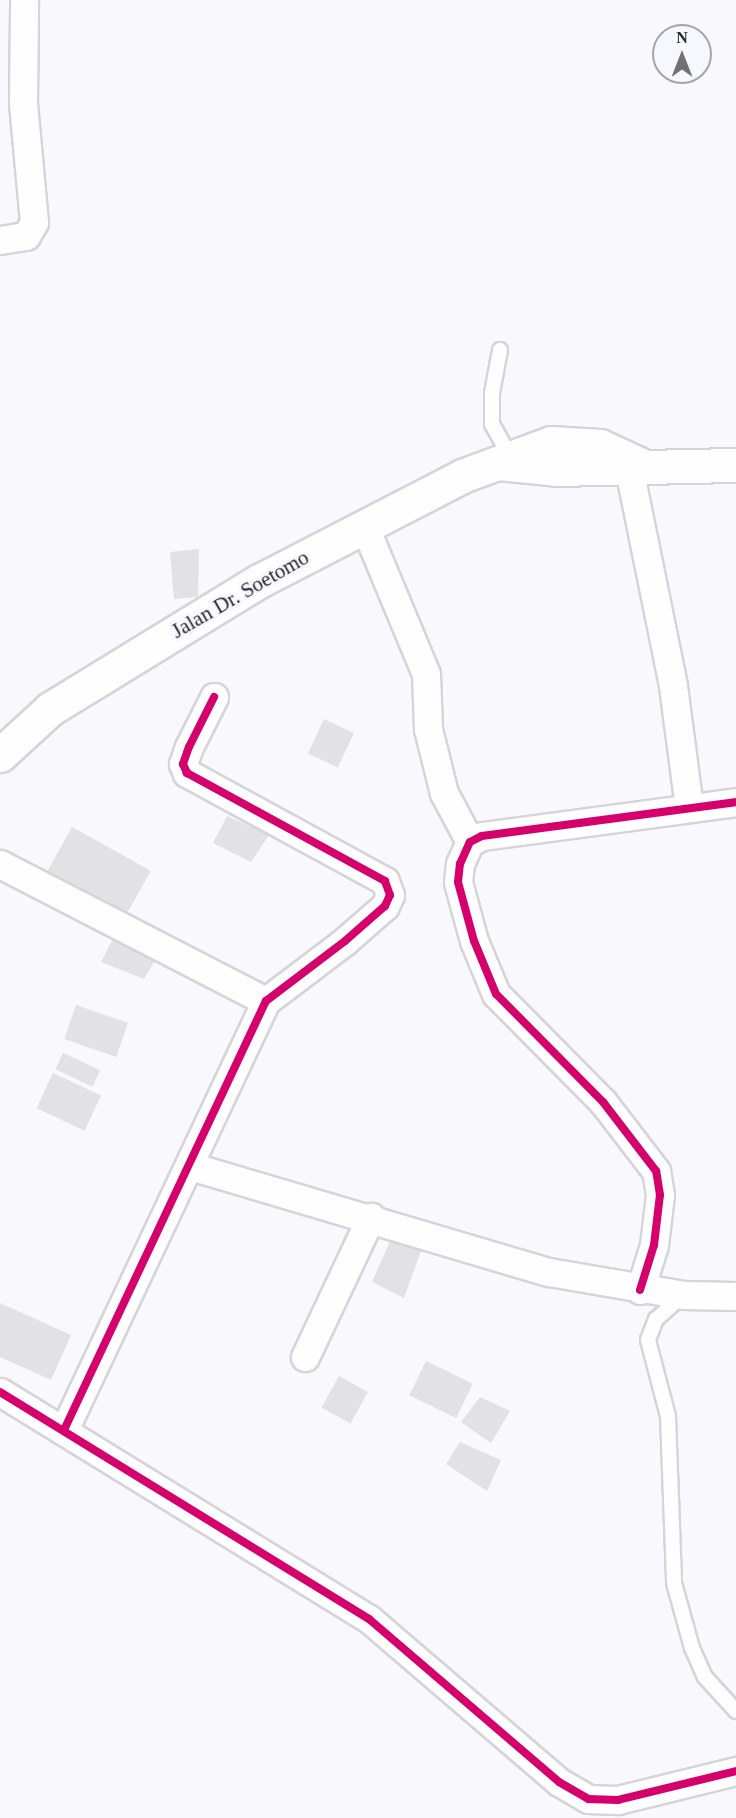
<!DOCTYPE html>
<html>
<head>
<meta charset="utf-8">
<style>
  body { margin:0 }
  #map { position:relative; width:736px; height:1818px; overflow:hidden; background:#f8f8fd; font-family:Georgia,serif }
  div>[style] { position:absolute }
  .building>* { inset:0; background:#e2e1e3; transform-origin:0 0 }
  .roads { filter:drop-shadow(2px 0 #d5d5d9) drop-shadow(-2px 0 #d5d5d9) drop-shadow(0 2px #d5d5d9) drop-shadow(0 -2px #d5d5d9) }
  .service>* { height:14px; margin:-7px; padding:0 7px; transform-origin:7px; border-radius:7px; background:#fefeff }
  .minor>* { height:27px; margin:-13.5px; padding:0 13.5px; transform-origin:13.5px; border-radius:13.5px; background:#fefeff }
  .tertiary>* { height:33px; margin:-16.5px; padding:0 16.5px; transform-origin:16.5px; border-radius:16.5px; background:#fefeff }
  .cycleway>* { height:8px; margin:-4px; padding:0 4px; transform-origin:4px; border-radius:4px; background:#d6006c }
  span { translate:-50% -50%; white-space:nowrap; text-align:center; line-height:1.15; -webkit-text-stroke:6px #f6f7ff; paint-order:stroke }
  .street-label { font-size:21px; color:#28282b }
  .north { position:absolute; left:652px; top:24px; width:60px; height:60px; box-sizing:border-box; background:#f6f7ff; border:2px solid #a4a4aa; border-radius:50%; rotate:0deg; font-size:16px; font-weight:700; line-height:24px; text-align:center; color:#28282b }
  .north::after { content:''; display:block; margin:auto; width:21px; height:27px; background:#717174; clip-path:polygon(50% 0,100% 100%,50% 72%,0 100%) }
</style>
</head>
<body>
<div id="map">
  <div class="building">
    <div style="clip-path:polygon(199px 549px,198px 597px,174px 599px,170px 552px)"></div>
    <div style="left:324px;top:719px;width:33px;height:38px;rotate:25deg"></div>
    <div style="clip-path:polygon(227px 816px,269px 835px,251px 862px,213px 843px)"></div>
    <div style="left:72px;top:827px;width:90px;height:56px;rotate:29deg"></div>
    <div style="clip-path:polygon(116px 933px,162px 949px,144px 979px,101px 962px)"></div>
    <div style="left:76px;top:1005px;width:55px;height:36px;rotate:19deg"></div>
    <div style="left:63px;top:1053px;width:41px;height:18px;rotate:25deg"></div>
    <div style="left:53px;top:1073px;width:53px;height:39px;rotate:25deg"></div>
    <div style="clip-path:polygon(394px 1232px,424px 1243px,404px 1298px,372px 1282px)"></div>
    <div style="clip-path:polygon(0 1303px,71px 1335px,51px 1380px,0 1357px)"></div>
    <div style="left:426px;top:1361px;width:52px;height:38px;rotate:26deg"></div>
    <div style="left:339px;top:1376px;width:33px;height:36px;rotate:29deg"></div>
    <div style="clip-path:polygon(480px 1397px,510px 1411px,491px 1443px,461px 1422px)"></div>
    <div style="clip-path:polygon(460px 1442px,501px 1460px,487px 1491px,446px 1464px)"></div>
  </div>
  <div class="roads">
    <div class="service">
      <div style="left:500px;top:350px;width:44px;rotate:100.5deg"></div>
      <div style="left:492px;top:393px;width:31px;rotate:90deg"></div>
      <div style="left:492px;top:424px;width:38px;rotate:61deg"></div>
      <div style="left:683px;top:1295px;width:36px;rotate:138deg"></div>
      <div style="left:656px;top:1319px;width:22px;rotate:111deg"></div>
      <div style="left:648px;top:1340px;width:79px;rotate:75.3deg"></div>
      <div style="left:668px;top:1416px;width:167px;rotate:87.9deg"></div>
      <div style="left:674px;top:1583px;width:67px;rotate:74.5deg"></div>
      <div style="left:692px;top:1648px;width:32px;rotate:66deg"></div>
      <div style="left:705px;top:1677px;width:46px;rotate:47.6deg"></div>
    </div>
    <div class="minor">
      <div style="left:0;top:240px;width:26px;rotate:-9deg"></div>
      <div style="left:26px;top:236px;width:16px;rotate:-60deg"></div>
      <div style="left:34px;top:222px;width:119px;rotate:-95.3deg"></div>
      <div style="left:23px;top:104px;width:104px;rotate:-89.4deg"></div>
      <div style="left:629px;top:469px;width:221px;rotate:78.5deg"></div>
      <div style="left:673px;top:686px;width:123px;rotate:82.5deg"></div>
      <div style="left:364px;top:525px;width:161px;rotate:67.4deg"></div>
      <div style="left:426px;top:674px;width:55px;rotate:87.9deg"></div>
      <div style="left:428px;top:729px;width:66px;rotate:76deg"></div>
      <div style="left:444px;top:793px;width:55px;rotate:62deg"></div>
      <div style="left:0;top:864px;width:299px;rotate:27.3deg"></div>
      <div style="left:190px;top:1166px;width:374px;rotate:16.5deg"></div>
      <div style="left:549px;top:1272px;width:136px;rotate:9.7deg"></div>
      <div style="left:683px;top:1295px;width:53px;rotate:1.1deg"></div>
      <div style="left:640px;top:1290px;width:47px;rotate:-72.7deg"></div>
      <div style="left:654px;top:1245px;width:50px;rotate:-83.2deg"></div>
      <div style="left:660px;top:1195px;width:24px;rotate:-99deg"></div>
      <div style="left:656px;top:1171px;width:87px;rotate:-127.5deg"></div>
      <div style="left:603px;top:1102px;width:152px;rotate:-134.7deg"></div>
      <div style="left:496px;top:994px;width:57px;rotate:-112.5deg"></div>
      <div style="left:474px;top:941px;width:61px;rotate:-105.2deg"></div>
      <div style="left:458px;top:882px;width:18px;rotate:-84deg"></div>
      <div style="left:460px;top:864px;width:24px;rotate:-66deg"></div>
      <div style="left:470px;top:842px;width:13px;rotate:-27deg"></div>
      <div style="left:482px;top:836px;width:256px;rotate:-7.6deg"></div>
      <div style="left:305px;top:1357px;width:155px;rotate:-64.8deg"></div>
      <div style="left:0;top:1392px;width:433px;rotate:31.6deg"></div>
      <div style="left:369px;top:1619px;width:250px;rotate:40.6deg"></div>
      <div style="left:559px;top:1782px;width:34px;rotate:30deg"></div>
      <div style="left:588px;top:1799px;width:30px;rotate:2deg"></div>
      <div style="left:618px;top:1800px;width:122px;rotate:-13.8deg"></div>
      <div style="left:64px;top:1430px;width:474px;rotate:-64.8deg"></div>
      <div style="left:266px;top:1001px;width:99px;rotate:-37.2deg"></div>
      <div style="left:345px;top:941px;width:53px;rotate:-41.2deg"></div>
      <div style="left:385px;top:906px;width:12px;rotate:-66deg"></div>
      <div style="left:390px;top:895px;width:15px;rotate:-110deg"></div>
      <div style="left:385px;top:881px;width:226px;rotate:-151.4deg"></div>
      <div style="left:187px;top:773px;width:10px;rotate:-114deg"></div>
      <div style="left:183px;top:764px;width:18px;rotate:-71deg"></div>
      <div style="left:189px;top:747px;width:56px;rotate:-63.4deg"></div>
    </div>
    <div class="tertiary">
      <div style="left:499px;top:463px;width:58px;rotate:5.9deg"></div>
      <div style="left:557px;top:469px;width:179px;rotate:-1.3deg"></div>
      <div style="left:0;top:755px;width:68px;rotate:-42.6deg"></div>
      <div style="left:50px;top:709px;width:245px;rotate:-31.5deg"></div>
      <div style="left:259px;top:581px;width:229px;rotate:-27.3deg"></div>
      <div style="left:462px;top:476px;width:95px;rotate:-20.3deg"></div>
      <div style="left:551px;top:443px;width:49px;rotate:3.5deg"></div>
      <div style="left:600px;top:446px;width:47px;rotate:24.9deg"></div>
    </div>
  </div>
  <div class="cycleway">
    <div style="left:640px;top:1290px;width:47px;rotate:-72.7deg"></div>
    <div style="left:654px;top:1245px;width:50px;rotate:-83.2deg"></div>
    <div style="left:660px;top:1195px;width:24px;rotate:-99deg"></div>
    <div style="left:656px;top:1171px;width:87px;rotate:-127.5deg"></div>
    <div style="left:603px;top:1102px;width:152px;rotate:-134.7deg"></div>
    <div style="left:496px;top:994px;width:57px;rotate:-112.5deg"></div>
    <div style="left:474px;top:941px;width:61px;rotate:-105.2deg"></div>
    <div style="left:458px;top:882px;width:18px;rotate:-84deg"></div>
    <div style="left:460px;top:864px;width:24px;rotate:-66deg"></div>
    <div style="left:470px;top:842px;width:13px;rotate:-27deg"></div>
    <div style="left:482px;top:836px;width:256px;rotate:-7.6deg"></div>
    <div style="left:0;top:1392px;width:433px;rotate:31.6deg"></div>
    <div style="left:369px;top:1619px;width:250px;rotate:40.6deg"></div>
    <div style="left:559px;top:1782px;width:34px;rotate:30deg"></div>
    <div style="left:588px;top:1799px;width:30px;rotate:2deg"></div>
    <div style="left:618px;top:1800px;width:122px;rotate:-13.8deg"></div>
    <div style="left:64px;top:1430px;width:474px;rotate:-64.8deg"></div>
    <div style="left:266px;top:1001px;width:99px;rotate:-37.2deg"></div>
    <div style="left:345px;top:941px;width:53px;rotate:-41.2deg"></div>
    <div style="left:385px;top:906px;width:12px;rotate:-66deg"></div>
    <div style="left:390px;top:895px;width:15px;rotate:-110deg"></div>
    <div style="left:385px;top:881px;width:226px;rotate:-151.4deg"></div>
    <div style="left:187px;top:773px;width:10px;rotate:-114deg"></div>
    <div style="left:183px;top:764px;width:18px;rotate:-71deg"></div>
    <div style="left:189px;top:747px;width:56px;rotate:-63.4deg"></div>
  </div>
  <div class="street-label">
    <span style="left:240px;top:594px;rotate:-30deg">Jalan Dr. Soetomo</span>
  </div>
  <div class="north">N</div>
</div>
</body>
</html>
